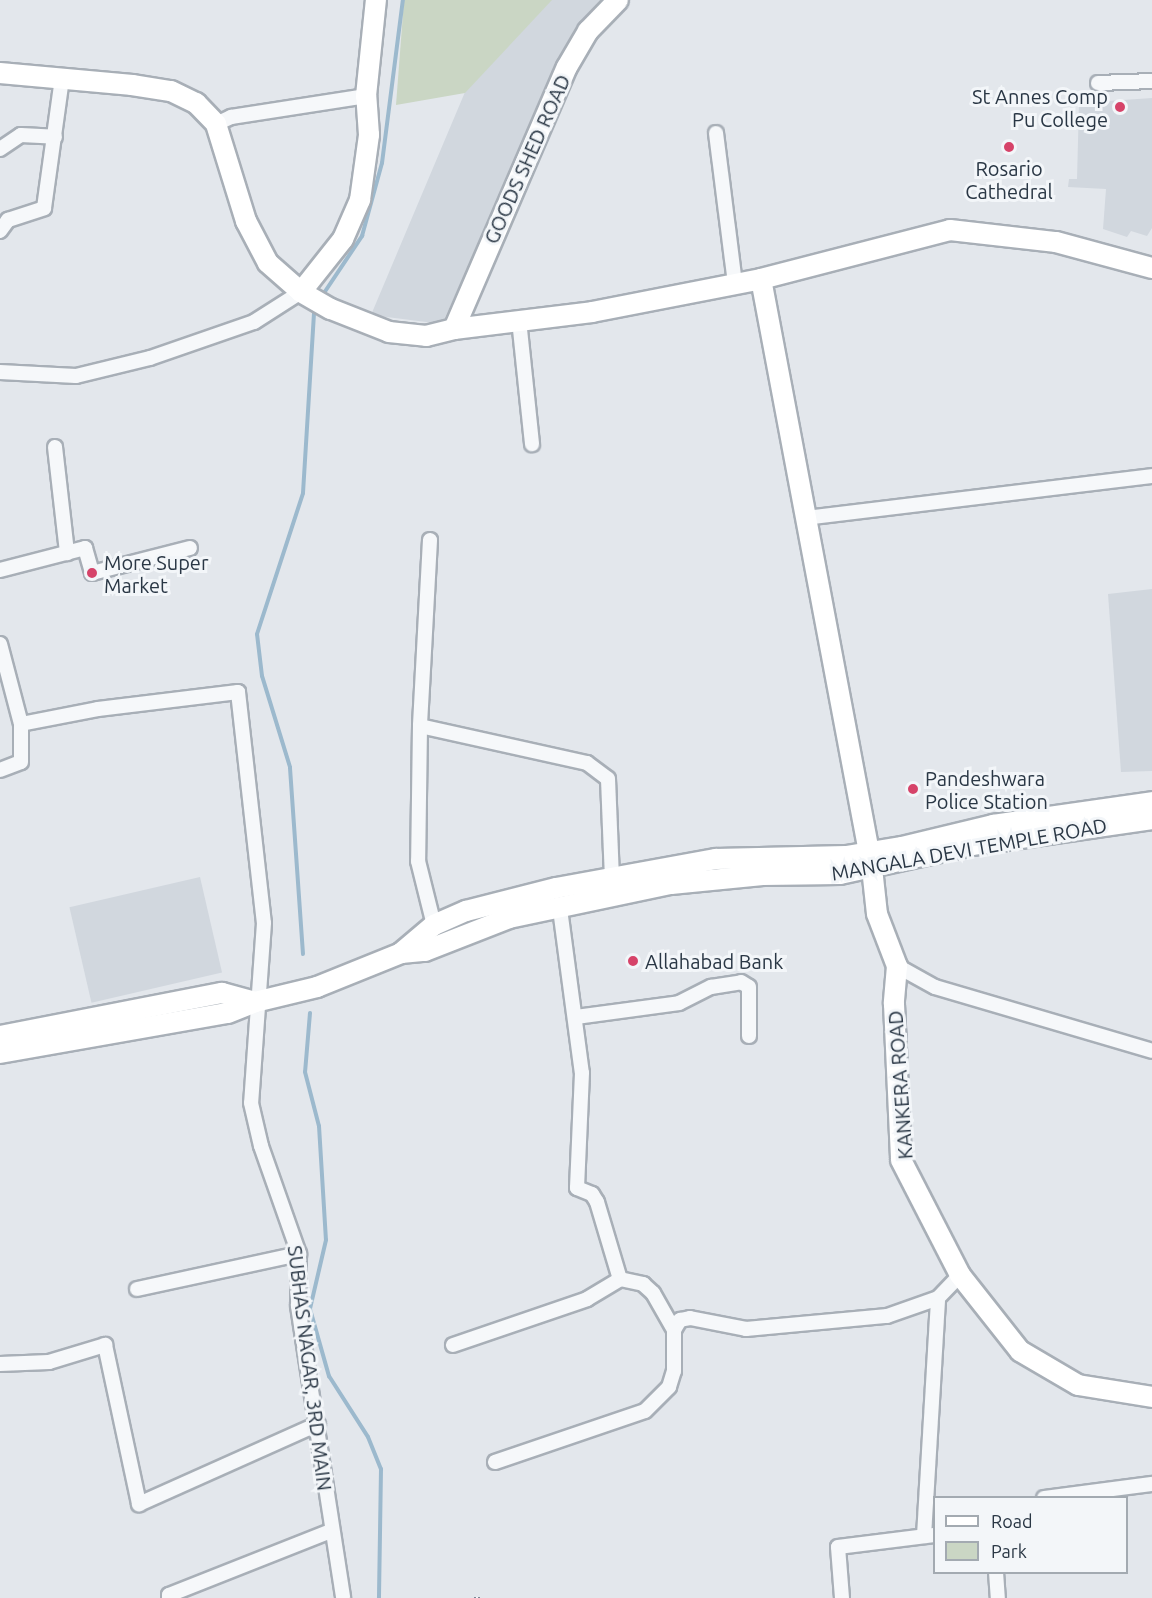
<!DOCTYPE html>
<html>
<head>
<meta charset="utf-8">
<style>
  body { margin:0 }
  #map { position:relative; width:1152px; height:1598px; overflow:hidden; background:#e3e7ec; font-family:Ubuntu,sans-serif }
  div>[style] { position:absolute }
  .built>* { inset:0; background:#d1d7de; transform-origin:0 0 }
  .green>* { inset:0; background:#cad6c4 }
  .stream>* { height:4px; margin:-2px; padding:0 2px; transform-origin:2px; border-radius:2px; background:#9cb9cd }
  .roads { filter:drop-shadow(2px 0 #a8afb7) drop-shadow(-2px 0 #a8afb7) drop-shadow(0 2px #a8afb7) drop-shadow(0 -2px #a8afb7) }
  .street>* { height:14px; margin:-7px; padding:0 7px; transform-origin:7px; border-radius:7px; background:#f6f8fa }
  .secondary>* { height:20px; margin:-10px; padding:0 10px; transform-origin:10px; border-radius:10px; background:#fff }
  .rail>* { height:6px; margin-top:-3px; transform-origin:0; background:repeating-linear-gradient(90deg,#f3f6f9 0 11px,#7b8896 0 22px); box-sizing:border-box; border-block:2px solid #7b8896 }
  .dots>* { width:16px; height:16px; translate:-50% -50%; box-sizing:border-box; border:3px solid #f3f6f9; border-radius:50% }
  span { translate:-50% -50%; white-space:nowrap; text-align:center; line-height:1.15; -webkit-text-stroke:6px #f3f6f9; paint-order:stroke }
  .poi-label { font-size:20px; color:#2a3745 }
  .right { translate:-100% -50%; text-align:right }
  .left { translate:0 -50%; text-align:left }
  .street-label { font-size:20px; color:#2a3745 }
  .legend { position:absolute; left:933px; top:1496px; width:195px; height:78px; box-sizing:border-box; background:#f3f6f9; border:2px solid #a3aab1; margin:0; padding:8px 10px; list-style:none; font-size:18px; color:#2a3745 }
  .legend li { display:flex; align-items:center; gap:12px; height:30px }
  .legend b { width:30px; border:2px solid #a3aab1 }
</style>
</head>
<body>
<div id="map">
  <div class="built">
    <div style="clip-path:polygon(516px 0,607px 0,569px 46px,442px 324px,371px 315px,492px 28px)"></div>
    <div style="clip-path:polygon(1152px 98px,1152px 228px,1147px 236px,1131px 231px,1127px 237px,1103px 229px,1106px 189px,1068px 187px,1069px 179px,1077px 179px,1079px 103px)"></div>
    <div style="clip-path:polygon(1152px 589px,1152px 771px,1121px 772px,1108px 594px)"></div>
    <div style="left:200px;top:877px;width:98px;height:134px;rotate:77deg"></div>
  </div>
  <div class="green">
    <div style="clip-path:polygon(404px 0,552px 0,465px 93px,396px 105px)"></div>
  </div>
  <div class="stream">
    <div style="left:324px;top:293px;width:69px;rotate:-56.3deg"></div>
    <div style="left:362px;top:236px;width:76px;rotate:-74.7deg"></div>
    <div style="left:382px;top:163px;width:164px;rotate:-82.7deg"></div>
    <div style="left:303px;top:954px;width:187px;rotate:-94deg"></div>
    <div style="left:290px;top:767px;width:95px;rotate:-107.1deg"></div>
    <div style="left:262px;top:676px;width:42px;rotate:-96.8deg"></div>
    <div style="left:257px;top:634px;width:148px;rotate:-71.9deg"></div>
    <div style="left:303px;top:493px;width:180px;rotate:-86.5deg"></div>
    <div style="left:310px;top:1013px;width:59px;rotate:94.8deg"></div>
    <div style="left:305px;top:1072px;width:56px;rotate:75.5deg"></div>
    <div style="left:319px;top:1126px;width:114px;rotate:86.5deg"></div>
    <div style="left:326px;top:1240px;width:71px;rotate:103.1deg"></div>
    <div style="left:310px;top:1309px;width:70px;rotate:74.2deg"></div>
    <div style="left:329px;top:1376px;width:72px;rotate:57.4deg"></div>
    <div style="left:368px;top:1437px;width:35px;rotate:68deg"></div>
    <div style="left:381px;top:1469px;width:129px;rotate:90.9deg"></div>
  </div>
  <div class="roads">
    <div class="street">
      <div style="left:1098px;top:83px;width:54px;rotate:-2.1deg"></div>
      <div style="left:216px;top:124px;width:17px;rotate:-25deg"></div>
      <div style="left:231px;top:117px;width:137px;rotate:-8.8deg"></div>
      <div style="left:716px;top:133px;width:151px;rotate:82.8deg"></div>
      <div style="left:0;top:149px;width:25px;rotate:-34deg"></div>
      <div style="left:21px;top:135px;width:34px;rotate:3deg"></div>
      <div style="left:0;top:231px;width:14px;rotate:-54deg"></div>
      <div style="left:8px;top:220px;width:38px;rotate:-18deg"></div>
      <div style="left:44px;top:208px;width:130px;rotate:-82.1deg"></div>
      <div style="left:519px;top:320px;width:125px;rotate:84deg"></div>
      <div style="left:0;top:372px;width:76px;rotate:3deg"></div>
      <div style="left:76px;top:376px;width:76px;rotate:-13.7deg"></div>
      <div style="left:150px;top:358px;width:110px;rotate:-19.1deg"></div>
      <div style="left:254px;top:322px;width:56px;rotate:-32.6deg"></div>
      <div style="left:55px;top:447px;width:107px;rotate:83.5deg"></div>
      <div style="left:805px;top:518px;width:350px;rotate:-6.9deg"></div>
      <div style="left:430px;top:540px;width:186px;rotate:93.1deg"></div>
      <div style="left:420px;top:726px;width:135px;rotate:90.8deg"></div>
      <div style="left:418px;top:861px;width:66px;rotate:76deg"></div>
      <div style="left:0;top:570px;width:88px;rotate:-14.5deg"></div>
      <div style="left:85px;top:548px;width:26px;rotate:74deg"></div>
      <div style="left:92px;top:573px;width:101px;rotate:-14.3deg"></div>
      <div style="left:0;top:644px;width:83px;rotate:75.3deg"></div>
      <div style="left:21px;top:724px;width:78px;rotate:-11deg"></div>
      <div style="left:98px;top:709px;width:141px;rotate:-6.9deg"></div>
      <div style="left:238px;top:692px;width:232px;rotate:83.6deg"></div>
      <div style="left:264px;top:923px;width:180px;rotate:94.1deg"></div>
      <div style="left:251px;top:1103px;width:44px;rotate:76.9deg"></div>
      <div style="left:261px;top:1146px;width:114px;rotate:70.6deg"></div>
      <div style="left:299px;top:1254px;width:52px;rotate:91.1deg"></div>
      <div style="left:298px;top:1306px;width:295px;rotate:81.2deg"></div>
      <div style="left:420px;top:726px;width:171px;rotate:12.5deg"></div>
      <div style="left:587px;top:763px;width:26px;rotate:37deg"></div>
      <div style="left:608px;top:779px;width:98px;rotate:87.7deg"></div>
      <div style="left:0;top:770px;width:22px;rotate:-21deg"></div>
      <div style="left:21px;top:762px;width:38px;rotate:-90deg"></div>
      <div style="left:560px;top:909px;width:165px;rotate:82.4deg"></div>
      <div style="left:582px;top:1073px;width:115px;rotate:92.5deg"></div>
      <div style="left:577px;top:1188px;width:16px;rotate:22deg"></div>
      <div style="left:592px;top:1194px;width:9px;rotate:58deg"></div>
      <div style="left:597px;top:1202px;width:80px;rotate:73.4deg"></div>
      <div style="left:620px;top:1279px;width:24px;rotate:12deg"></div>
      <div style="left:643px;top:1284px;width:13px;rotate:42deg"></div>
      <div style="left:653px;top:1293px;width:43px;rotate:60.4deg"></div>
      <div style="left:897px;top:966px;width:43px;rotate:28.9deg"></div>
      <div style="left:935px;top:987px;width:226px;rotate:16.4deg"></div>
      <div style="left:576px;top:1017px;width:104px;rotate:-7.7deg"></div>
      <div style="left:679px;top:1003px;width:36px;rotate:-27deg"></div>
      <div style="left:711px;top:987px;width:30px;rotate:-9deg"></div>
      <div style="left:741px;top:982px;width:9px;rotate:32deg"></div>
      <div style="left:749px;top:987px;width:49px;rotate:90deg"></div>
      <div style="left:137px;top:1289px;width:166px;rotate:-12.2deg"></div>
      <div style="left:453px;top:1345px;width:142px;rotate:-18.9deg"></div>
      <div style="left:587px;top:1299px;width:39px;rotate:-31deg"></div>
      <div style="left:0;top:1364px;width:49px;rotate:-2.3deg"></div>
      <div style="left:49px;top:1362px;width:59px;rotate:-16.9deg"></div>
      <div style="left:105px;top:1345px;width:163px;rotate:77.9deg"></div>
      <div style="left:139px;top:1504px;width:196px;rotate:-24.1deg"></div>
      <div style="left:495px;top:1462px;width:158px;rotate:-18.8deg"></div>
      <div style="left:645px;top:1411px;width:34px;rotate:-45deg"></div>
      <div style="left:669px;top:1387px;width:17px;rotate:-73deg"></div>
      <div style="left:674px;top:1371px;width:41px;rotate:-90deg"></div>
      <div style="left:674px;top:1330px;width:12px;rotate:-59deg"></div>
      <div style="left:680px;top:1320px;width:10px;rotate:-11deg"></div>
      <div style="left:690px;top:1318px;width:57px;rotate:11.1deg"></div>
      <div style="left:746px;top:1329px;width:142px;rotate:-5.3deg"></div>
      <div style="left:887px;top:1316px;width:54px;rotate:-19.4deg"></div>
      <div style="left:938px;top:1298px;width:32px;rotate:-46deg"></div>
      <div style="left:1044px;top:1498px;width:109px;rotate:-7.4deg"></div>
      <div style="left:924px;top:1536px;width:238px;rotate:-86.6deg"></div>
      <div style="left:996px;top:1572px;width:26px;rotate:86deg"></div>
      <div style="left:169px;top:1598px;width:3px;rotate:-90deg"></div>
      <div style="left:169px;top:1595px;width:174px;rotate:-21.6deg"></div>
      <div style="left:842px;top:1598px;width:51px;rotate:-94.5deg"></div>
      <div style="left:838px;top:1547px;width:97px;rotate:-7.1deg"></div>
    </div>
    <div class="secondary">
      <div style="left:0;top:73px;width:133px;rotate:5.2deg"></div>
      <div style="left:132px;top:85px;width:39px;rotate:9deg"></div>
      <div style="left:171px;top:91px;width:28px;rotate:26deg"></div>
      <div style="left:196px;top:103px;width:29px;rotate:46deg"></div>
      <div style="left:216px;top:124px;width:102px;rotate:72.8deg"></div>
      <div style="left:246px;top:221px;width:47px;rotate:62.4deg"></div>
      <div style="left:268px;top:263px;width:44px;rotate:41.3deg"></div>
      <div style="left:301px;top:292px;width:34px;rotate:30deg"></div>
      <div style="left:331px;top:309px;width:62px;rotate:21.6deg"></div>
      <div style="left:389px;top:332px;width:37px;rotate:6deg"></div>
      <div style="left:426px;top:336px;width:29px;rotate:-14deg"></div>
      <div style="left:454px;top:329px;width:139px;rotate:-7deg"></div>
      <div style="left:592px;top:312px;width:172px;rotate:-11deg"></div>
      <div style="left:761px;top:279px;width:195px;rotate:-14.5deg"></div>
      <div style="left:950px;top:230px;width:107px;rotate:6.5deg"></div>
      <div style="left:1056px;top:242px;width:99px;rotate:15.2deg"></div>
      <div style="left:761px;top:279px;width:599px;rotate:79.33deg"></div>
      <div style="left:872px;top:868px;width:46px;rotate:83.8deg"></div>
      <div style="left:877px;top:914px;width:56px;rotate:69deg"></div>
      <div style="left:897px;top:966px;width:38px;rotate:95deg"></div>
      <div style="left:894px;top:1004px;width:156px;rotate:87.4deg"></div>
      <div style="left:901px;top:1160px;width:129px;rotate:62.8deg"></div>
      <div style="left:960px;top:1275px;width:97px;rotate:51.7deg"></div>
      <div style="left:1020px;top:1351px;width:67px;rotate:30.4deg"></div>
      <div style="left:1078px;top:1385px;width:75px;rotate:9.2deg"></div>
      <div style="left:301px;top:292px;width:68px;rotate:-51.6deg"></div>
      <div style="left:343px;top:239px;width:43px;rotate:-66.4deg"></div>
      <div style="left:360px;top:200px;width:66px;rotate:-82.1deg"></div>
      <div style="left:369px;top:135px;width:39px;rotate:-94deg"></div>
      <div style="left:366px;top:96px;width:97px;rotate:-84.1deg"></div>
      <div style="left:454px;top:329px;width:285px;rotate:-66.7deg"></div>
      <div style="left:567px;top:67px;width:42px;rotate:-59.7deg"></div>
      <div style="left:588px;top:31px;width:43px;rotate:-45.9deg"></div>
      <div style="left:401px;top:953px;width:24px;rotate:-5deg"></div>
      <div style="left:425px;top:951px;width:90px;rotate:-21.4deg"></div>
      <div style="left:509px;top:918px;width:166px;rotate:-11.9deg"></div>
      <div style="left:671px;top:884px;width:92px;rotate:-5.6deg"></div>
      <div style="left:763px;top:875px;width:77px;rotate:-0.7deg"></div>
      <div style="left:840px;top:874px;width:135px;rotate:-12.4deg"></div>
      <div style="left:972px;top:845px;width:182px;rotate:-8.2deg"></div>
      <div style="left:0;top:1036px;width:226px;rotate:-11deg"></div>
      <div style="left:222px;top:993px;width:34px;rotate:15deg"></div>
      <div style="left:0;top:1053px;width:231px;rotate:-10deg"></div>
      <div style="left:228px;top:1013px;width:29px;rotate:-22deg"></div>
      <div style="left:255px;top:1002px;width:64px;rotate:-13.6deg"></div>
      <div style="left:317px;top:987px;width:91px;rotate:-22deg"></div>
      <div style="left:401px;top:953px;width:43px;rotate:-40.3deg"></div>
      <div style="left:434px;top:925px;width:35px;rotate:-24deg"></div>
      <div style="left:466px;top:911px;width:93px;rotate:-14.3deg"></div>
      <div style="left:556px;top:888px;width:163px;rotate:-10.3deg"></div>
      <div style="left:716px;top:859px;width:130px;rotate:-1.3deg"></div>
      <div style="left:846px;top:856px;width:57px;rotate:-9.1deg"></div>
      <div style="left:902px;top:847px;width:94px;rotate:-13.6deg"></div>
      <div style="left:993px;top:825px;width:161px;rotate:-8.2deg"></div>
    </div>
  </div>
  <div class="rail">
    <div style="left:477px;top:1597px;width:1px;rotate:90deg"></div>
  </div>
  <div class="dots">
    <div style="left:1120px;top:107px;background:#d64369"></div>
    <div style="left:1009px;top:147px;background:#d64369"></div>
    <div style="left:92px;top:573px;background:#d64369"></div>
    <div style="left:913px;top:789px;background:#d64369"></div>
    <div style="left:633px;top:961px;background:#d64369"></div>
  </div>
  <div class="poi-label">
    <span class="right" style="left:1108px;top:108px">St Annes Comp<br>Pu College</span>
    <span style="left:1009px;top:180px">Rosario<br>Cathedral</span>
    <span class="left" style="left:104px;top:574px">More Super<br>Market</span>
    <span class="left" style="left:925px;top:790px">Pandeshwara<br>Police Station</span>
    <span class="left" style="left:645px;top:961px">Allahabad Bank</span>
  </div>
  <div class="street-label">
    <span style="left:527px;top:159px;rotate:-66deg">GOODS SHED ROAD</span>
    <span style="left:969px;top:849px;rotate:-10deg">MANGALA DEVI TEMPLE ROAD</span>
    <span style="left:900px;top:1085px;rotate:-94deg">KANKERA ROAD</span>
    <span style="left:310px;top:1368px;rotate:83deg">SUBHAS NAGAR, 3RD MAIN</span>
  </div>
  <ul class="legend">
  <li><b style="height:8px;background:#fff"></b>Road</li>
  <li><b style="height:16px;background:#cad6c4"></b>Park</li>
  </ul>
</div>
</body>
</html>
